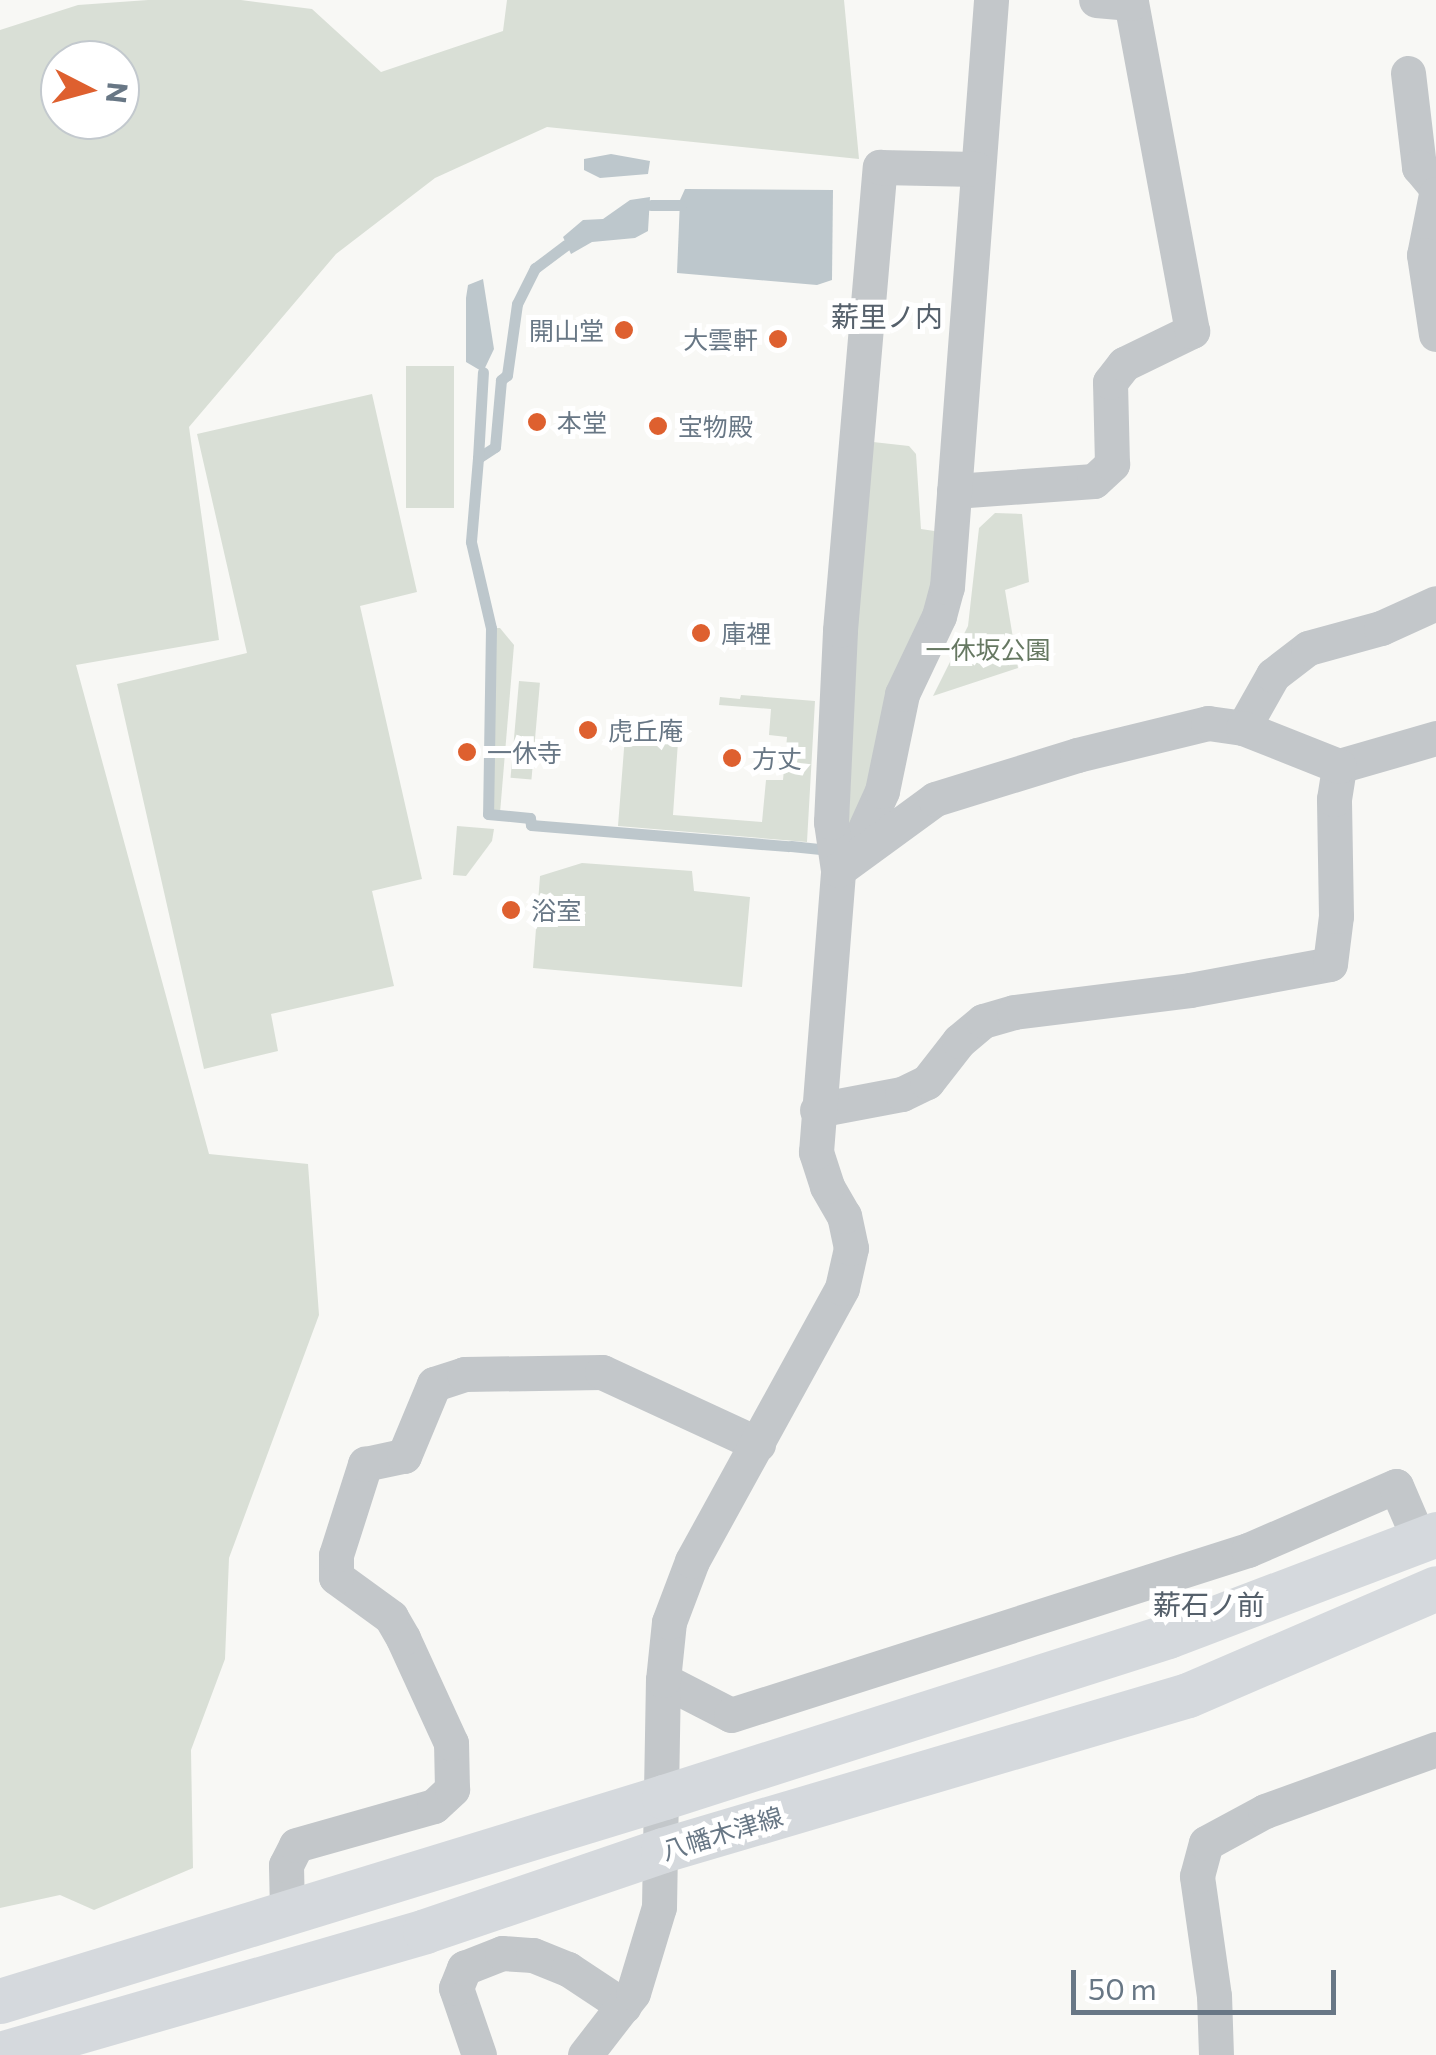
<!DOCTYPE html>
<html>
<head>
<meta charset="utf-8">
<style>
  body { margin:0 }
  #map { position:relative; width:1436px; height:2055px; overflow:hidden; background:#f8f8f5; font-family:Commissioner,"Noto Sans JP",sans-serif }
  div>[style] { position:absolute }
  .green>* { inset:0; background:#d9dfd6; transform-origin:0 0 }
  .water>* { inset:0; background:#bdc7cc }
  .stream>* { height:11px; margin:-5.5px; padding:0 5.5px; transform-origin:5.5px; border-radius:5.5px; background:#bdc7cc }
  .minor>* { height:35px; margin:-17.5px; padding:0 17.5px; transform-origin:17.5px; border-radius:17.5px; background:#c3c7ca }
  .major>* { height:45px; margin:-22.5px; padding:0 22.5px; transform-origin:22.5px; border-radius:22.5px; background:#d5d9dd }
  .dots>* { width:28px; height:28px; translate:-50% -50%; box-sizing:border-box; border:5px solid #fff; border-radius:50% }
  span { translate:-50% -50%; white-space:nowrap; text-align:center; line-height:1.15; -webkit-text-stroke:10px #fff; paint-order:stroke }
  .poi-label { font-size:25px; color:#687785 }
  .right { translate:-100% -50%; text-align:right }
  .left { translate:0 -50%; text-align:left }
  .park-label { font-size:25px; color:#667862 }
  .street-label { font-size:25px; color:#687785 }
  .neighbourhood-label { font-size:28px; color:#55606b }
  .north { position:absolute; left:40px; top:40px; width:100px; height:100px; box-sizing:border-box; background:#fff; border:2px solid #c3c9ce; border-radius:50%; rotate:96deg; font-size:28px; font-weight:700; line-height:40px; text-align:center; color:#687785 }
  .north::after { content:''; display:block; margin:auto; width:35px; height:45px; background:#de602f; clip-path:polygon(50% 0,100% 100%,50% 72%,0 100%) }
  .scale { position:absolute; left:1071px; top:1970px; width:265px; height:45px; box-sizing:border-box; border:5px solid #687785; border-top:0; padding-left:12px; font-size:30px; line-height:35px; white-space:nowrap; color:#687785; -webkit-text-stroke:8px #fff; paint-order:stroke }
</style>
</head>
<body>
<div id="map">
  <div class="green">
    <div style="clip-path:polygon(evenodd,148px 0,241px 0,312px 9px,381px 72px,503px 31px,507px 0,844px 0,859px 159px,547px 127px,435px 178px,336px 254px,189px 427px,219px 640px,76px 665px,209px 1154px,308px 1164px,319px 1315px,229px 1558px,225px 1659px,191px 1750px,193px 1868px,94px 1910px,60px 1895px,0 1908px,0 30px,78px 5px,148px 0,60px 60px,120px 60px,120px 120px,60px 120px,60px 60px)"></div>
    <div style="left:406px;top:366px;width:48px;height:142px"></div>
    <div style="clip-path:polygon(372px 394px,417px 592px,360px 606px,422px 879px,372px 891px,394px 986px,271px 1014px,278px 1051px,204px 1069px,117px 684px,247px 653px,197px 434px)"></div>
    <div style="clip-path:polygon(864px 441px,909px 446px,916px 454px,921px 529px,941px 532px,935px 593px,860px 820px,848px 838px)"></div>
    <div style="clip-path:polygon(995px 513px,1022px 514px,1029px 582px,1005px 590px,1018px 668px,933px 696px,968px 626px,979px 528px)"></div>
    <div style="clip-path:polygon(494px 628px,500px 628px,514px 645px,500px 813px,490px 812px)"></div>
    <div style="left:519px;top:681px;width:21px;height:97px;rotate:5deg"></div>
    <div style="clip-path:polygon(741px 695px,815px 701px,807px 842px,618px 826px,626px 723px,679px 727px,673px 815px,762px 822px,766px 780px,783px 780px,787px 737px,769px 735px,771px 709px,719px 705px,720px 697px,740px 699px)"></div>
    <div style="clip-path:polygon(457px 826px,494px 829px,492px 841px,466px 876px,453px 875px)"></div>
    <div style="clip-path:polygon(582px 863px,692px 871px,694px 891px,750px 897px,742px 987px,533px 968px,540px 876px)"></div>
  </div>
  <div class="water">
    <div style="clip-path:polygon(611px 154px,650px 161px,648px 174px,600px 178px,584px 170px,584px 159px)"></div>
    <div style="clip-path:polygon(685px 189px,833px 190px,832px 280px,817px 285px,677px 273px,680px 200px)"></div>
    <div style="clip-path:polygon(650px 197px,648px 231px,635px 238px,592px 242px,571px 254px,563px 237px,583px 220px,603px 219px,630px 200px)"></div>
    <div style="clip-path:polygon(483px 279px,494px 349px,483px 372px,466px 362px,466px 298px,468px 285px)"></div>
  </div>
  <div class="stream">
    <div style="left:651px;top:205px;width:30px"></div>
    <div style="left:566px;top:245px;width:39px;rotate:143deg"></div>
    <div style="left:535px;top:268px;width:40px;rotate:116.6deg"></div>
    <div style="left:517px;top:304px;width:72px;rotate:98deg"></div>
    <div style="left:507px;top:375px;width:8px;rotate:140deg"></div>
    <div style="left:501px;top:380px;width:67px;rotate:95.1deg"></div>
    <div style="left:495px;top:447px;width:20px;rotate:147deg"></div>
    <div style="left:478px;top:458px;width:84px;rotate:94.8deg"></div>
    <div style="left:471px;top:542px;width:88px;rotate:76.9deg"></div>
    <div style="left:491px;top:628px;width:186px;rotate:90.9deg"></div>
    <div style="left:488px;top:814px;width:42px;rotate:5.4deg"></div>
    <div style="left:530px;top:818px;width:7px;rotate:82deg"></div>
    <div style="left:531px;top:825px;width:258px;rotate:4.7deg"></div>
    <div style="left:478px;top:458px;width:86px;rotate:-86.7deg"></div>
    <div style="left:791px;top:846px;width:37px;rotate:6deg"></div>
  </div>
  <div class="minor">
    <div style="left:1408px;top:73px;width:95px;rotate:83.3deg"></div>
    <div style="left:1419px;top:167px;width:26px;rotate:50deg"></div>
    <div style="left:1436px;top:194px;width:62px;rotate:101.1deg"></div>
    <div style="left:1424px;top:255px;width:80px;rotate:81.4deg"></div>
    <div style="left:954px;top:491px;width:140px;rotate:-4.1deg"></div>
    <div style="left:1094px;top:481px;width:25px;rotate:-43deg"></div>
    <div style="left:1112px;top:464px;width:82px;rotate:-91.4deg"></div>
    <div style="left:1110px;top:382px;width:23px;rotate:-52deg"></div>
    <div style="left:1124px;top:364px;width:76px;rotate:-25.9deg"></div>
    <div style="left:1192px;top:331px;width:334px;rotate:-100.5deg"></div>
    <div style="left:1131px;top:3px;width:35px;rotate:-175deg"></div>
    <div style="left:1243px;top:728px;width:61px;rotate:-60.5deg"></div>
    <div style="left:1273px;top:675px;width:44px;rotate:-37.6deg"></div>
    <div style="left:1308px;top:648px;width:76px;rotate:-15.3deg"></div>
    <div style="left:1381px;top:628px;width:60px;rotate:-24.4deg"></div>
    <div style="left:853px;top:855px;width:70px;rotate:-65.6deg"></div>
    <div style="left:882px;top:791px;width:99px;rotate:-78.3deg"></div>
    <div style="left:902px;top:694px;width:86px;rotate:-64.6deg"></div>
    <div style="left:939px;top:616px;width:30px;rotate:-75deg"></div>
    <div style="left:947px;top:587px;width:589px;rotate:-85.71deg"></div>
    <div style="left:838px;top:870px;width:49px;rotate:-98.3deg"></div>
    <div style="left:831px;top:822px;width:192px;rotate:-87.3deg"></div>
    <div style="left:840px;top:630px;width:465px;rotate:-85.1deg"></div>
    <div style="left:880px;top:167px;width:96px;rotate:1.2deg"></div>
    <div style="left:817px;top:1110px;width:86px;rotate:-10.7deg"></div>
    <div style="left:902px;top:1094px;width:28px;rotate:-26deg"></div>
    <div style="left:927px;top:1082px;width:52px;rotate:-52deg"></div>
    <div style="left:959px;top:1041px;width:31px;rotate:-40deg"></div>
    <div style="left:983px;top:1021px;width:32px;rotate:-16deg"></div>
    <div style="left:1014px;top:1012px;width:177px;rotate:-7.1deg"></div>
    <div style="left:1190px;top:990px;width:142px;rotate:-10.5deg"></div>
    <div style="left:1330px;top:964px;width:48px;rotate:-82.9deg"></div>
    <div style="left:1336px;top:916px;width:117px;rotate:-91deg"></div>
    <div style="left:1334px;top:799px;width:33px;rotate:-81deg"></div>
    <div style="left:1339px;top:766px;width:101px;rotate:-16.1deg"></div>
    <div style="left:663px;top:1680px;width:76px;rotate:27.2deg"></div>
    <div style="left:731px;top:1715px;width:543px;rotate:-17.7deg"></div>
    <div style="left:1248px;top:1550px;width:161px;rotate:-23.4deg"></div>
    <div style="left:1396px;top:1486px;width:61px;rotate:66.8deg"></div>
    <div style="left:287px;top:1910px;width:45px;rotate:-91.3deg"></div>
    <div style="left:286px;top:1865px;width:22px;rotate:-63deg"></div>
    <div style="left:296px;top:1845px;width:143px;rotate:-15.8deg"></div>
    <div style="left:434px;top:1806px;width:25px;rotate:-43deg"></div>
    <div style="left:452px;top:1789px;width:46px;rotate:-91.2deg"></div>
    <div style="left:451px;top:1743px;width:115px;rotate:-114.6deg"></div>
    <div style="left:403px;top:1638px;width:24px;rotate:-120deg"></div>
    <div style="left:391px;top:1617px;width:68px;rotate:-144deg"></div>
    <div style="left:336px;top:1577px;width:22px;rotate:-90deg"></div>
    <div style="left:336px;top:1555px;width:96px;rotate:-72.3deg"></div>
    <div style="left:365px;top:1464px;width:40px;rotate:-12deg"></div>
    <div style="left:404px;top:1456px;width:78px;rotate:-67.4deg"></div>
    <div style="left:434px;top:1384px;width:32px;rotate:-18deg"></div>
    <div style="left:464px;top:1374px;width:138px;rotate:-0.8deg"></div>
    <div style="left:602px;top:1372px;width:172px;rotate:24.8deg"></div>
    <div style="left:479px;top:2055px;width:71px;rotate:-108.9deg"></div>
    <div style="left:456px;top:1988px;width:22px;rotate:-68deg"></div>
    <div style="left:464px;top:1968px;width:41px;rotate:-21.5deg"></div>
    <div style="left:502px;top:1953px;width:31px;rotate:4deg"></div>
    <div style="left:533px;top:1955px;width:38px;rotate:22deg"></div>
    <div style="left:568px;top:1969px;width:67px;rotate:33.5deg"></div>
    <div style="left:585px;top:2055px;width:78px;rotate:-52.3deg"></div>
    <div style="left:633px;top:1993px;width:90px;rotate:-73.2deg"></div>
    <div style="left:659px;top:1907px;width:227px;rotate:-89deg"></div>
    <div style="left:663px;top:1680px;width:58px;rotate:-84.1deg"></div>
    <div style="left:669px;top:1622px;width:65px;rotate:-69.3deg"></div>
    <div style="left:692px;top:1561px;width:311px;rotate:-61.2deg"></div>
    <div style="left:842px;top:1288px;width:41px;rotate:-77.3deg"></div>
    <div style="left:851px;top:1248px;width:33px;rotate:-102deg"></div>
    <div style="left:844px;top:1216px;width:34px;rotate:-120deg"></div>
    <div style="left:827px;top:1186px;width:36px;rotate:-108deg"></div>
    <div style="left:816px;top:1152px;width:283px;rotate:-85.5deg"></div>
    <div style="left:838px;top:870px;width:120px;rotate:-36.2deg"></div>
    <div style="left:935px;top:799px;width:149px;rotate:-17.2deg"></div>
    <div style="left:1077px;top:755px;width:135px;rotate:-13.7deg"></div>
    <div style="left:1208px;top:723px;width:35px;rotate:8deg"></div>
    <div style="left:1243px;top:728px;width:103px;rotate:21.6deg"></div>
    <div style="left:1216px;top:2055px;width:59px;rotate:-91.9deg"></div>
    <div style="left:1214px;top:1996px;width:121px;rotate:-98.1deg"></div>
    <div style="left:1197px;top:1876px;width:34px;rotate:-75deg"></div>
    <div style="left:1206px;top:1843px;width:67px;rotate:-28.5deg"></div>
    <div style="left:1265px;top:1811px;width:182px;rotate:-19.9deg"></div>
  </div>
  <div class="major">
    <div style="left:0;top:2001px;width:695px;rotate:-17.08deg"></div>
    <div style="left:664px;top:1797px;width:529px;rotate:-17.72deg"></div>
    <div style="left:1168px;top:1636px;width:287px;rotate:-20.8deg"></div>
    <div style="left:0;top:2054px;width:442px;rotate:-16.1deg"></div>
    <div style="left:425px;top:1931px;width:251px;rotate:-18.8deg"></div>
    <div style="left:663px;top:1850px;width:547px;rotate:-16.45deg"></div>
    <div style="left:1188px;top:1695px;width:270px;rotate:-23.3deg"></div>
  </div>
  <div class="dots">
    <div style="left:624px;top:330px;background:#de602f"></div>
    <div style="left:778px;top:339px;background:#de602f"></div>
    <div style="left:537px;top:422px;background:#de602f"></div>
    <div style="left:658px;top:426px;background:#de602f"></div>
    <div style="left:701px;top:633px;background:#de602f"></div>
    <div style="left:588px;top:730px;background:#de602f"></div>
    <div style="left:467px;top:752px;background:#de602f"></div>
    <div style="left:732px;top:758px;background:#de602f"></div>
    <div style="left:511px;top:910px;background:#de602f"></div>
  </div>
  <div class="poi-label">
    <span class="right" style="left:604px;top:330px">開山堂</span>
    <span class="right" style="left:758px;top:339px">大雲軒</span>
    <span class="left" style="left:557px;top:422px">本堂</span>
    <span class="left" style="left:678px;top:426px">宝物殿</span>
    <span class="left" style="left:721px;top:633px">庫裡</span>
    <span class="left" style="left:608px;top:730px">虎丘庵</span>
    <span class="left" style="left:487px;top:752px">一休寺</span>
    <span class="left" style="left:752px;top:758px">方丈</span>
    <span class="left" style="left:531px;top:910px">浴室</span>
  </div>
  <div class="park-label">
    <span style="left:988px;top:649px">一休坂公園</span>
  </div>
  <div class="street-label">
    <span style="left:722px;top:1833px;rotate:-17deg">八幡木津線</span>
  </div>
  <div class="neighbourhood-label">
    <span style="left:887px;top:316px">薪里ノ内</span>
    <span style="left:1209px;top:1604px">薪石ノ前</span>
  </div>
  <div class="north">N</div>
  <div class="scale">50 m</div>
</div>
</body>
</html>
